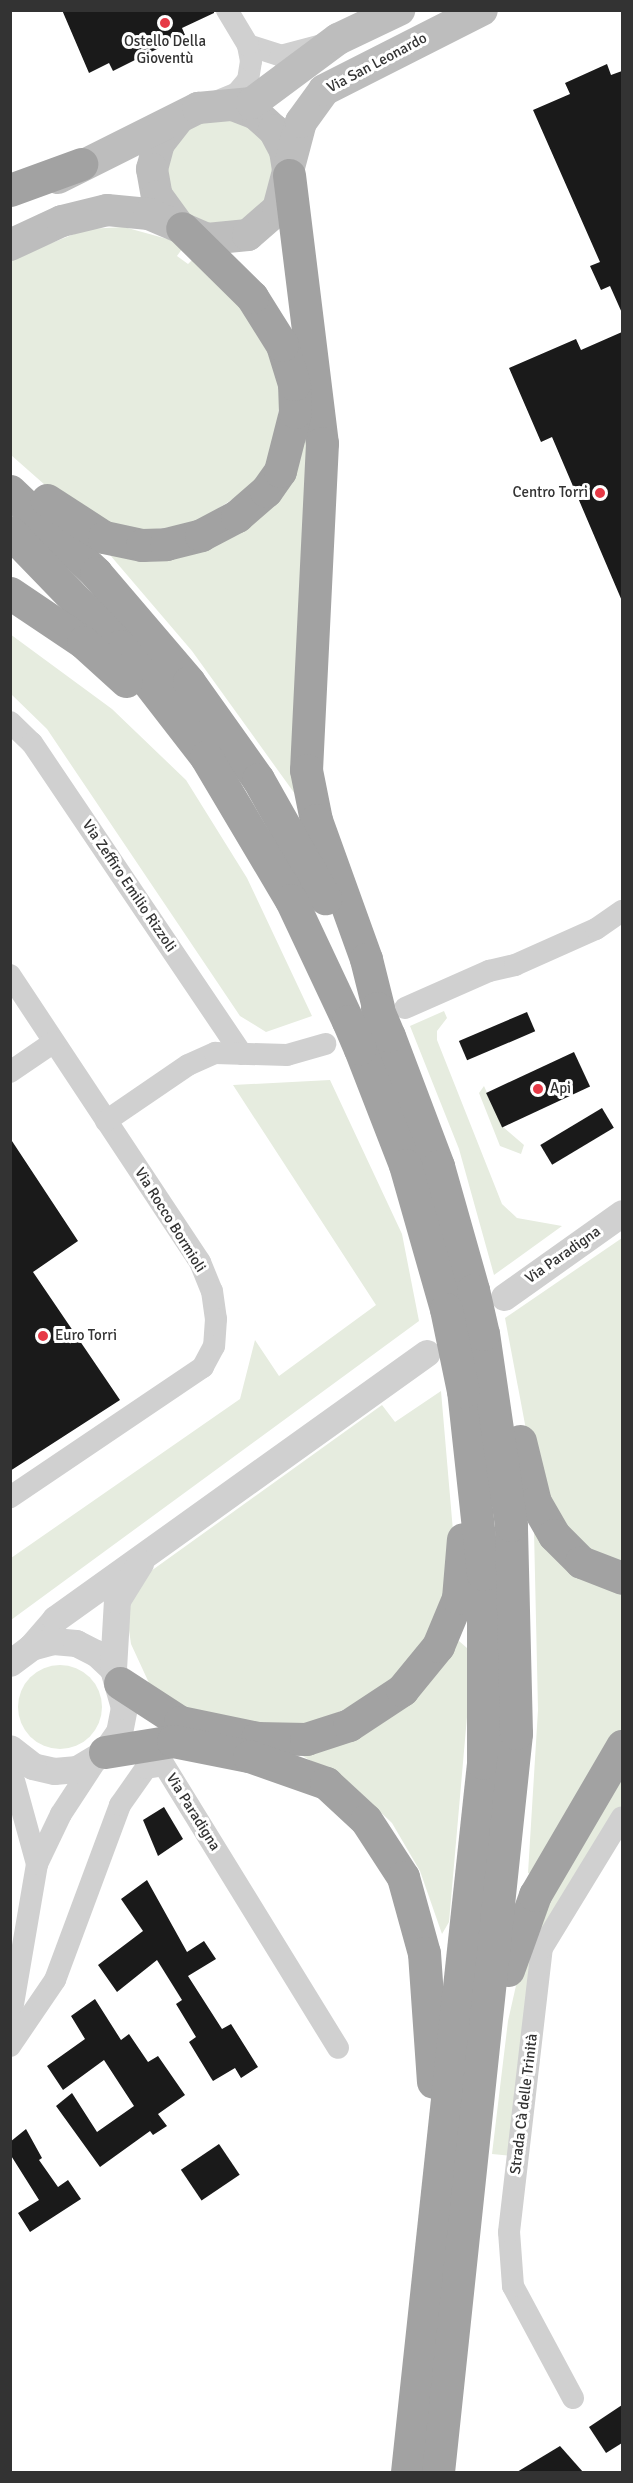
<!DOCTYPE html>
<html>
<head>
<meta charset="utf-8">
<style>
  body { margin:0 }
  #map { position:relative; width:633px; height:2483px; overflow:hidden; background:#fff; font-family:Signika,sans-serif }
  div>[style] { position:absolute }
  .green>* { inset:0; background:#e6ecdf }
  .round { border-radius:50% }
  .building>* { inset:0; background:#1a1a1a; transform-origin:0 0 }
  .minor>* { height:22px; margin:-11px; padding:0 11px; transform-origin:11px; border-radius:11px; background:#d0d0d0 }
  .tertiary>* { height:27px; margin:-13.5px; padding:0 13.5px; transform-origin:13.5px; border-radius:13.5px; background:#d0d0d0 }
  .secondary>* { height:32px; margin:-16px; padding:0 16px; transform-origin:16px; border-radius:16px; background:#bdbdbd }
  .trunk>* { height:33px; margin:-16.5px; padding:0 16.5px; transform-origin:16.5px; border-radius:16.5px; background:#a2a2a2 }
  .trunk-bridge>* { height:33px; margin:-16.5px; padding:0 16.5px; transform-origin:16.5px; border-radius:16.5px; background:#a2a2a2 }
  .dots>* { width:16px; height:16px; translate:-50% -50%; box-sizing:border-box; border:3px solid #fff; border-radius:50% }
  span { translate:-50% -50%; white-space:nowrap; text-align:center; line-height:1.15; -webkit-text-stroke:6px #fff; paint-order:stroke }
  .poi-label { font-size:15px; color:#333 }
  .right { translate:-100% -50%; text-align:right }
  .left { translate:0 -50%; text-align:left }
  .street-label { font-size:15px; color:#333 }
  .frame { position:absolute; inset:0; border:12px solid #333; pointer-events:none }
</style>
</head>
<body>
<div id="map">
  <div class="green">
    <div class="round" style="left:168px;top:119px;width:106px;height:106px"></div>
    <div style="clip-path:polygon(124px 227px,171px 240px,182px 249px,177px 256px,188px 264px,194px 258px,245px 304px,282px 384px,274px 450px,252px 487px,192px 525px,129px 532px,62px 500px,11px 455px,11px 259px,87px 229px)"></div>
    <div style="clip-path:polygon(308px 418px,295px 794px,192px 651px,110px 555px,205px 544px)"></div>
    <div style="clip-path:polygon(10px 634px,112px 709px,186px 780px,247px 878px,312px 1016px,266px 1032px,240px 1016px,47px 729px,11px 694px)"></div>
    <div style="clip-path:polygon(444px 1011px,447px 1018px,437px 1031px,437px 1040px,502px 1204px,517px 1218px,562px 1226px,494px 1275px,459px 1149px,410px 1026px)"></div>
    <div style="clip-path:polygon(330px 1080px,402px 1234px,419px 1321px,11px 1620px,11px 1558px,240px 1399px,255px 1340px,279px 1376px,376px 1305px,233px 1085px)"></div>
    <div style="clip-path:polygon(484px 1086px,502px 1126px,524px 1145px,521px 1154px,500px 1146px,479px 1093px)"></div>
    <div style="clip-path:polygon(622px 1238px,622px 1570px,564px 1535px,527px 1435px,505px 1318px)"></div>
    <div style="clip-path:polygon(441px 1391px,453px 1531px,442px 1616px,390px 1688px,302px 1729px,197px 1715px,149px 1683px,131px 1644px,128px 1623px,130px 1603px,151px 1571px,382px 1405px,395px 1422px)"></div>
    <div style="clip-path:polygon(534px 1531px,622px 1587px,622px 1729px,535px 1875px,528px 1873px,538px 1710px)"></div>
    <div style="clip-path:polygon(459px 1641px,467px 1648px,467px 1717px,449px 1922px,442px 1934px,420px 1871px,392px 1823px,352px 1785px,301px 1755px)"></div>
    <div class="round" style="left:18px;top:1665px;width:84px;height:84px"></div>
    <div style="clip-path:polygon(622px 1760px,622px 1806px,558px 1907px,513px 2156px,492px 2154px,508px 2021px,524px 1950px)"></div>
  </div>
  <div class="building">
    <div style="clip-path:polygon(62px 10px,214px 10px,214px 13px,182px 28px,185px 35px,113px 71px,109px 63px,89px 73px)"></div>
    <div style="clip-path:polygon(607px 64px,611px 75px,622px 71px,622px 313px,610px 286px,601px 290px,590px 266px,600px 262px,533px 110px,570px 94px,565px 83px)"></div>
    <div style="clip-path:polygon(622px 332px,622px 601px,552px 437px,541px 442px,509px 368px,576px 339px,581px 350px)"></div>
    <div style="left:527px;top:1012px;width:21px;height:74px;rotate:67deg"></div>
    <div style="left:574px;top:1052px;width:38px;height:97px;rotate:65deg"></div>
    <div style="left:602px;top:1108px;width:23px;height:72px;rotate:59deg"></div>
    <div style="clip-path:polygon(10px 1138px,78px 1241px,33px 1272px,120px 1400px,10px 1471px)"></div>
    <div style="clip-path:polygon(164px 1807px,183px 1839px,158px 1856px,143px 1820px)"></div>
    <div style="clip-path:polygon(147px 1880px,187px 1952px,204px 1941px,216px 1959px,188px 1976px,222px 2029px,231px 2024px,258px 2067px,241px 2078px,235px 2068px,213px 2081px,211px 2078px,189px 2042px,196px 2037px,176px 2004px,182px 2000px,157px 1960px,117px 1992px,98px 1965px,143px 1931px,121px 1899px)"></div>
    <div style="clip-path:polygon(95px 1999px,121px 2040px,129px 2034px,148px 2062px,158px 2056px,185px 2095px,158px 2114px,167px 2126px,153px 2135px,150px 2131px,100px 2167px,56px 2106px,72px 2093px,97px 2132px,134px 2106px,104px 2060px,63px 2090px,47px 2066px,85px 2039px,71px 2016px)"></div>
    <div style="clip-path:polygon(26px 2129px,42px 2158px,39px 2160px,58px 2187px,68px 2180px,81px 2199px,30px 2232px,18px 2213px,39px 2200px,10px 2154px,10px 2142px)"></div>
    <div style="left:219px;top:2144px;width:37px;height:46px;rotate:56deg"></div>
    <div style="clip-path:polygon(622px 2405px,622px 2443px,606px 2453px,589px 2427px)"></div>
    <div style="clip-path:polygon(560px 2446px,583px 2472px,517px 2472px)"></div>
  </div>
  <div class="minor">
    <div style="left:248px;top:45px;width:35px;rotate:18deg"></div>
    <div style="left:281px;top:56px;width:42px;rotate:-15deg"></div>
    <div style="left:216px;top:102px;width:23px;rotate:-23deg"></div>
    <div style="left:237px;top:93px;width:17px;rotate:-50deg"></div>
    <div style="left:248px;top:80px;width:19px;rotate:-81deg"></div>
    <div style="left:251px;top:61px;width:16px;rotate:-101deg"></div>
    <div style="left:248px;top:45px;width:41px;rotate:-121deg"></div>
    <div style="left:10px;top:722px;width:30px;rotate:44deg"></div>
    <div style="left:32px;top:743px;width:375px;rotate:56deg"></div>
    <div style="left:10px;top:975px;width:344px;rotate:56.5deg"></div>
    <div style="left:200px;top:1262px;width:31px;rotate:68deg"></div>
    <div style="left:212px;top:1291px;width:28px;rotate:82deg"></div>
    <div style="left:216px;top:1319px;width:27px;rotate:94deg"></div>
    <div style="left:214px;top:1346px;width:24px;rotate:118deg"></div>
    <div style="left:203px;top:1367px;width:233px;rotate:146deg"></div>
    <div style="left:405px;top:1008px;width:92px;rotate:-23.8deg"></div>
    <div style="left:489px;top:971px;width:27px;rotate:-13deg"></div>
    <div style="left:515px;top:965px;width:89px;rotate:-24deg"></div>
    <div style="left:596px;top:929px;width:32px;rotate:-35deg"></div>
    <div style="left:10px;top:1072px;width:53px;rotate:-34.3deg"></div>
    <div style="left:106px;top:1121px;width:99px;rotate:-34.3deg"></div>
    <div style="left:188px;top:1065px;width:30px;rotate:-24deg"></div>
    <div style="left:215px;top:1053px;width:72px;rotate:1.6deg"></div>
    <div style="left:287px;top:1055px;width:40px;rotate:-16deg"></div>
    <div style="left:10px;top:1766px;width:102px;rotate:74.6deg"></div>
    <div style="left:10px;top:2022px;width:160px;rotate:-80.3deg"></div>
    <div style="left:37px;top:1864px;width:55px;rotate:-64.4deg"></div>
    <div style="left:61px;top:1814px;width:66px;rotate:-56.8deg"></div>
    <div style="left:10px;top:2046px;width:80px;rotate:-55.7deg"></div>
    <div style="left:55px;top:1980px;width:187px;rotate:-69.6deg"></div>
    <div style="left:120px;top:1805px;width:45px;rotate:-54.9deg"></div>
    <div style="left:146px;top:1768px;width:18px;rotate:-9deg"></div>
    <div style="left:164px;top:1765px;width:332px;rotate:58.4deg"></div>
    <div style="left:573px;top:2398px;width:127px;rotate:-118.2deg"></div>
    <div style="left:513px;top:2286px;width:54px;rotate:-94.2deg"></div>
    <div style="left:509px;top:2232px;width:286px;rotate:-83.4deg"></div>
    <div style="left:542px;top:1948px;width:153px;rotate:-58.6deg"></div>
  </div>
  <div class="tertiary">
    <div style="left:504px;top:1297px;width:145px;rotate:-35.4deg"></div>
    <div style="left:31px;top:1647px;width:37px;rotate:-49deg"></div>
    <div style="left:55px;top:1619px;width:457px;rotate:-35.6deg"></div>
    <div style="left:10px;top:1663px;width:26px;rotate:-37deg"></div>
    <div style="left:31px;top:1647px;width:23px;rotate:-15deg"></div>
    <div style="left:53px;top:1641px;width:23px;rotate:5deg"></div>
    <div style="left:76px;top:1643px;width:22px;rotate:27deg"></div>
    <div style="left:96px;top:1653px;width:23px;rotate:43deg"></div>
    <div style="left:113px;top:1669px;width:40px;rotate:74deg"></div>
    <div style="left:124px;top:1707px;width:25px;rotate:101deg"></div>
    <div style="left:119px;top:1732px;width:24px;rotate:125deg"></div>
    <div style="left:105px;top:1752px;width:33px;rotate:149deg"></div>
    <div style="left:77px;top:1769px;width:23px;rotate:175deg"></div>
    <div style="left:54px;top:1771px;width:22px;rotate:-167deg"></div>
    <div style="left:33px;top:1766px;width:29px;rotate:-142deg"></div>
    <div style="left:113px;top:1669px;width:69px;rotate:-86.7deg"></div>
    <div style="left:117px;top:1600px;width:44px;rotate:-58.1deg"></div>
  </div>
  <div class="secondary">
    <div style="left:233px;top:105px;width:25px;rotate:21deg"></div>
    <div style="left:256px;top:114px;width:24px;rotate:42deg"></div>
    <div style="left:274px;top:130px;width:24px;rotate:62deg"></div>
    <div style="left:285px;top:151px;width:19px;rotate:81deg"></div>
    <div style="left:178px;top:119px;width:31px;rotate:128deg"></div>
    <div style="left:159px;top:143px;width:27px;rotate:105deg"></div>
    <div style="left:152px;top:169px;width:27px;rotate:80deg"></div>
    <div style="left:157px;top:196px;width:37px;rotate:54deg"></div>
    <div style="left:58px;top:178px;width:157px;rotate:-26.6deg"></div>
    <div style="left:198px;top:108px;width:54px;rotate:-5.3deg"></div>
    <div style="left:252px;top:103px;width:107px;rotate:-36.7deg"></div>
    <div style="left:338px;top:39px;width:68px;rotate:-25.4deg"></div>
    <div style="left:10px;top:245px;width:57px;rotate:-24.8deg"></div>
    <div style="left:62px;top:221px;width:46px;rotate:-13.7deg"></div>
    <div style="left:107px;top:210px;width:42px;rotate:5.4deg"></div>
    <div style="left:149px;top:214px;width:63px;rotate:23.3deg"></div>
    <div style="left:207px;top:239px;width:41px;rotate:-5.6deg"></div>
    <div style="left:248px;top:235px;width:40px;rotate:-41deg"></div>
    <div style="left:278px;top:209px;width:90px;rotate:-75.2deg"></div>
    <div style="left:301px;top:122px;width:39px;rotate:-54deg"></div>
    <div style="left:324px;top:90px;width:177px;rotate:-26.9deg"></div>
  </div>
  <div class="trunk">
    <div style="left:289px;top:175px;width:270px;rotate:83deg"></div>
    <div style="left:322px;top:443px;width:327px;rotate:92.8deg"></div>
    <div style="left:306px;top:770px;width:51px;rotate:78.7deg"></div>
    <div style="left:316px;top:820px;width:148px;rotate:70.2deg"></div>
    <div style="left:366px;top:959px;width:49px;rotate:76deg"></div>
    <div style="left:10px;top:190px;width:76px;rotate:-20.1deg"></div>
    <div style="left:10px;top:491px;width:119px;rotate:43.6deg"></div>
    <div style="left:96px;top:573px;width:143px;rotate:49.5deg"></div>
    <div style="left:189px;top:682px;width:119px;rotate:54.6deg"></div>
    <div style="left:258px;top:779px;width:137px;rotate:60.6deg"></div>
    <div style="left:47px;top:500px;width:68px;rotate:33deg"></div>
    <div style="left:104px;top:537px;width:39px;rotate:12deg"></div>
    <div style="left:142px;top:545px;width:24px;rotate:-2deg"></div>
    <div style="left:166px;top:544px;width:36px;rotate:-14deg"></div>
    <div style="left:201px;top:535px;width:41px;rotate:-27.8deg"></div>
    <div style="left:237px;top:516px;width:38px;rotate:-41deg"></div>
    <div style="left:266px;top:491px;width:24px;rotate:-55deg"></div>
    <div style="left:280px;top:471px;width:61px;rotate:-75.7deg"></div>
    <div style="left:295px;top:412px;width:28px;rotate:-92deg"></div>
    <div style="left:294px;top:384px;width:41px;rotate:-107.1deg"></div>
    <div style="left:282px;top:345px;width:57px;rotate:-122deg"></div>
    <div style="left:252px;top:297px;width:98px;rotate:-135.4deg"></div>
    <div style="left:10px;top:532px;width:158px;rotate:46deg"></div>
    <div style="left:120px;top:646px;width:140px;rotate:52.2deg"></div>
    <div style="left:206px;top:757px;width:166px;rotate:59.3deg"></div>
    <div style="left:291px;top:900px;width:134px;rotate:64.8deg"></div>
    <div style="left:10px;top:593px;width:88px;rotate:33.9deg"></div>
    <div style="left:83px;top:642px;width:58px;rotate:42.2deg"></div>
    <div style="left:389px;top:1036px;width:139px;rotate:69.3deg"></div>
    <div style="left:438px;top:1166px;width:129px;rotate:74.2deg"></div>
    <div style="left:360px;top:1049px;width:124px;rotate:68.8deg"></div>
    <div style="left:405px;top:1165px;width:150px;rotate:74.1deg"></div>
    <div style="left:520px;top:1441px;width:63px;rotate:76.2deg"></div>
    <div style="left:535px;top:1502px;width:38px;rotate:60deg"></div>
    <div style="left:554px;top:1535px;width:38px;rotate:45deg"></div>
    <div style="left:581px;top:1562px;width:44px;rotate:21.3deg"></div>
    <div style="left:120px;top:1683px;width:72px;rotate:33deg"></div>
    <div style="left:180px;top:1722px;width:79px;rotate:11.7deg"></div>
    <div style="left:257px;top:1738px;width:49px;rotate:1.2deg"></div>
    <div style="left:306px;top:1739px;width:45px;rotate:-18deg"></div>
    <div style="left:349px;top:1725px;width:64px;rotate:-33.4deg"></div>
    <div style="left:402px;top:1690px;width:57px;rotate:-50.7deg"></div>
    <div style="left:438px;top:1646px;width:52px;rotate:-67.4deg"></div>
    <div style="left:458px;top:1598px;width:59px;rotate:-85.2deg"></div>
    <div style="left:105px;top:1752px;width:69px;rotate:-9.2deg"></div>
    <div style="left:173px;top:1741px;width:77px;rotate:11.2deg"></div>
    <div style="left:249px;top:1756px;width:82px;rotate:19.3deg"></div>
    <div style="left:326px;top:1783px;width:54px;rotate:42.8deg"></div>
    <div style="left:366px;top:1820px;width:68px;rotate:57deg"></div>
    <div style="left:403px;top:1877px;width:79px;rotate:74.6deg"></div>
    <div style="left:424px;top:1953px;width:129px;rotate:86deg"></div>
    <div style="left:508px;top:1970px;width:80px;rotate:-70.2deg"></div>
    <div style="left:535px;top:1895px;width:173px;rotate:-59.7deg"></div>
    <div style="left:407px;top:2472px;width:713px;rotate:-83.88deg"></div>
    <div style="left:483px;top:1763px;width:189px;rotate:-90deg"></div>
    <div style="left:483px;top:1574px;width:184px;rotate:-96.2deg"></div>
    <div style="left:438px;top:2472px;width:743px;rotate:-83.97deg"></div>
    <div style="left:516px;top:1733px;width:208px;rotate:-91.4deg"></div>
    <div style="left:511px;top:1525px;width:193px;rotate:-98.3deg"></div>
  </div>
  <div class="trunk-bridge">
    <div style="left:377px;top:1008px;width:30px;rotate:67deg"></div>
    <div style="left:348px;top:1021px;width:30px;rotate:67deg"></div>
    <div style="left:473px;top:1290px;width:45px;rotate:77.2deg"></div>
    <div style="left:446px;top:1309px;width:84px;rotate:78.3deg"></div>
  </div>
  <div class="dots">
    <div style="left:165px;top:23px;background:#e63946"></div>
    <div style="left:600px;top:493px;background:#e63946"></div>
    <div style="left:538px;top:1089px;background:#e63946"></div>
    <div style="left:43px;top:1336px;background:#e63946"></div>
  </div>
  <div class="poi-label">
    <span style="left:165px;top:50px">Ostello Della<br>Gioventù</span>
    <span class="right" style="left:588px;top:493px">Centro Torri</span>
    <span class="left" style="left:550px;top:1089px">Api</span>
    <span class="left" style="left:55px;top:1336px">Euro Torri</span>
  </div>
  <div class="street-label">
    <span style="left:377px;top:63px;rotate:-28deg">Via San Leonardo</span>
    <span style="left:129px;top:886px;rotate:56deg">Via Zeffiro Emilio Rizzoli</span>
    <span style="left:170px;top:1220px;rotate:58deg">Via Rocco Bormioli</span>
    <span style="left:563px;top:1255px;rotate:-35deg">Via Paradigna</span>
    <span style="left:193px;top:1812px;rotate:58deg">Via Paradigna</span>
    <span style="left:524px;top:2104px;rotate:-83deg">Strada Cà delle Trinità</span>
  </div>
  <div class="frame"></div>
</div>
</body>
</html>
